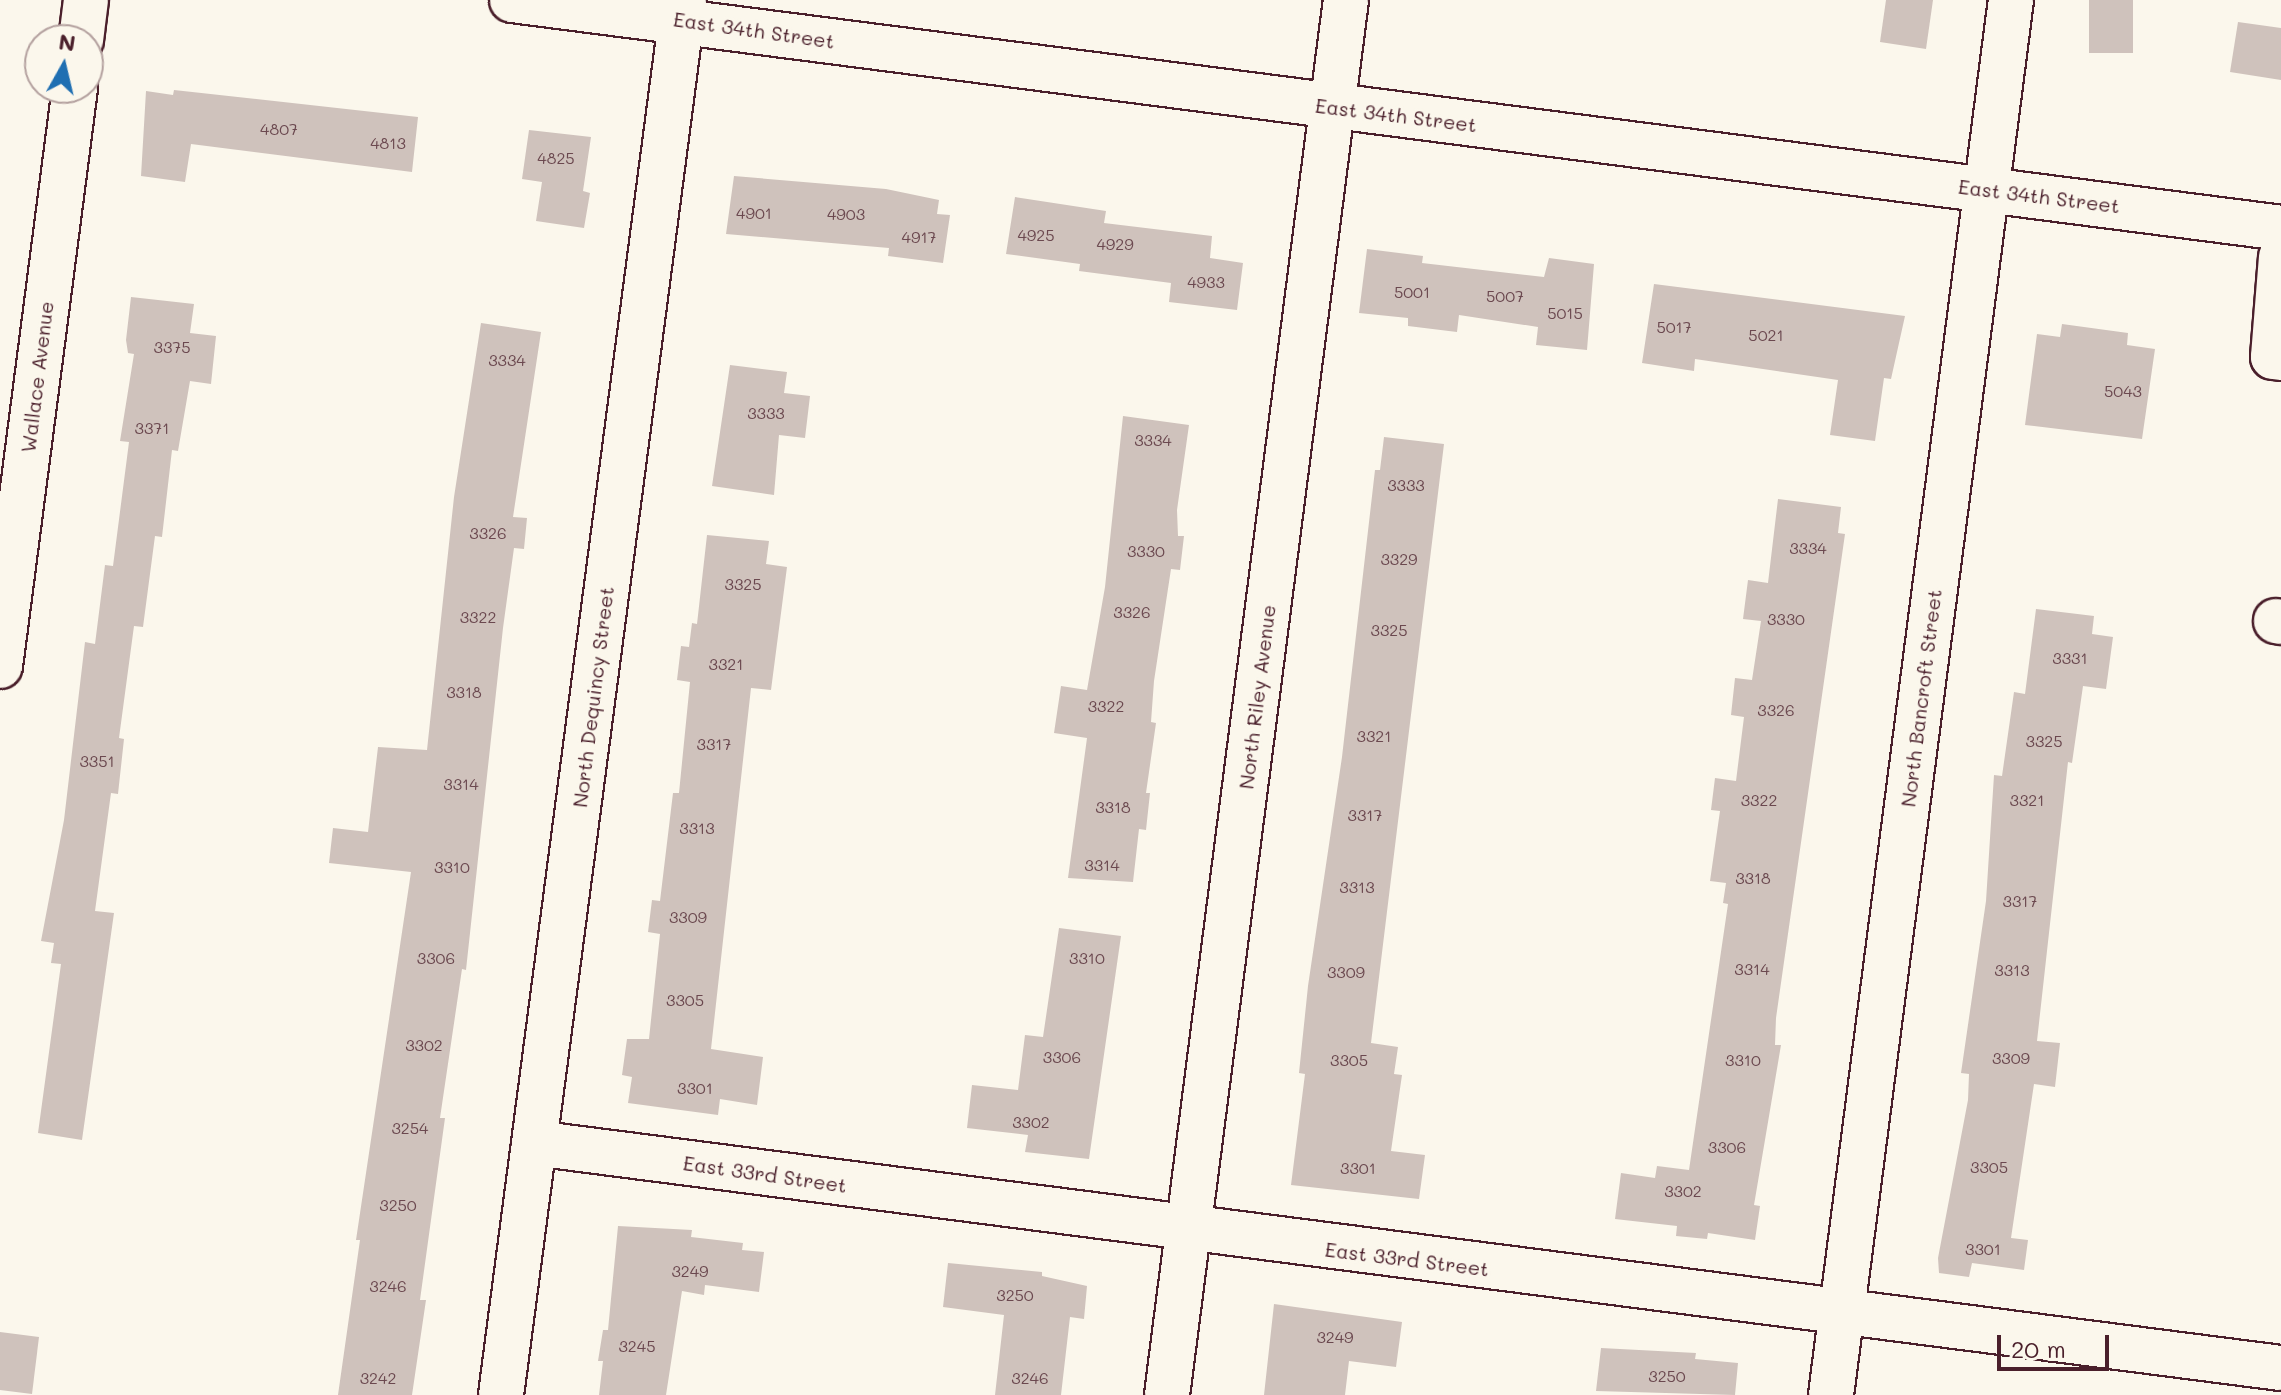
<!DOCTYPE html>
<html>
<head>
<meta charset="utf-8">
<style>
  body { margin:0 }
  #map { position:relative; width:2281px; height:1395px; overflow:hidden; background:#fbf7ec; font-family:Mali,sans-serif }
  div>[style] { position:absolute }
  .building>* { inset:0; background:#cfc2bc; transform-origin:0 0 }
  .roads { filter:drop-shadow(2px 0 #4a1f2b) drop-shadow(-2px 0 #4a1f2b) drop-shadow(0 2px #4a1f2b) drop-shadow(0 -2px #4a1f2b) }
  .minor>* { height:44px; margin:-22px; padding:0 22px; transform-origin:22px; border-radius:22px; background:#fbf7ec }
  .major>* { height:44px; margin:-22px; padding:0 22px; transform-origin:22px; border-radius:22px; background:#fbf7ec }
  span { translate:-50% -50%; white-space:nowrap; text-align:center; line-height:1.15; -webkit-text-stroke:6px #fbf7ec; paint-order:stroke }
  .number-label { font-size:16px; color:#6b484f }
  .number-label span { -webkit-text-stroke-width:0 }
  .street-label { font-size:20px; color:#4a1f2b }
  .north { position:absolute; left:24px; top:24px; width:80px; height:80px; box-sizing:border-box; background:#fbf7ec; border:2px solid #b4a19f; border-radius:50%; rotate:8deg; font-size:22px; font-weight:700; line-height:32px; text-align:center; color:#4a1f2b }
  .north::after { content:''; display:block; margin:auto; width:28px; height:36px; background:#1f6fb2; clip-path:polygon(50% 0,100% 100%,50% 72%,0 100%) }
  .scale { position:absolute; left:1997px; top:1335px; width:112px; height:36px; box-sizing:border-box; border:4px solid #4a1f2b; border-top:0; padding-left:10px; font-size:24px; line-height:28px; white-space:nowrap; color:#4a1f2b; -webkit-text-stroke:6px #fbf7ec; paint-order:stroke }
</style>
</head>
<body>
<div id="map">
  <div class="building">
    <div style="clip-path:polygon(1886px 0,1933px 0,1926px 49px,1880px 42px)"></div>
    <div style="left:2089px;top:0;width:44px;height:53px"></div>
    <div style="clip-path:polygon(2238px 22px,2281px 28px,2281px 80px,2230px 72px)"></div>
    <div style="clip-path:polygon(174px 90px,418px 117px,412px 172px,191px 144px,185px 182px,141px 176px,146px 91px,173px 95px)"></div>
    <div style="clip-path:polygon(529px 130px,591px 137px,583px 191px,590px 193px,584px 228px,536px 221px,542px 182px,522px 179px)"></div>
    <div style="clip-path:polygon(734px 176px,886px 189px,939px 200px,937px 214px,950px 215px,943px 263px,888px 256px,889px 248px,726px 234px)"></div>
    <div style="clip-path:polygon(1015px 197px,1106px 211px,1104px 223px,1212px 236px,1210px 258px,1243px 263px,1237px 310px,1169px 302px,1171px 283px,1079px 271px,1080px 264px,1006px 254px)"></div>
    <div style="clip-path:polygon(1367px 249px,1423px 256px,1422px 263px,1544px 277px,1549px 258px,1594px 264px,1587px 350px,1536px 345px,1538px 327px,1459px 315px,1457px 332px,1408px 326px,1408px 318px,1359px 313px)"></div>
    <div style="clip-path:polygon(1654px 284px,1905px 316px,1891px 379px,1884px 378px,1875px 441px,1830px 435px,1838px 380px,1695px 359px,1694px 371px,1642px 363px)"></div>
    <div style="clip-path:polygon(131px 297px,194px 304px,190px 333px,216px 336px,211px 384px,190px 381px,178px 451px,172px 450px,162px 537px,155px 536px,143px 627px,134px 626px,119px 738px,124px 739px,118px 794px,111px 793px,95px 911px,114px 913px,82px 1140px,38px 1133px,61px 964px,51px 963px,54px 943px,41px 941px,64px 820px,85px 642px,95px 644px,105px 565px,113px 566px,129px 442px,120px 441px,134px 354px,128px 353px,126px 340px)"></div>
    <div style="clip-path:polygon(481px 323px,541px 332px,513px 517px,527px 518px,524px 549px,514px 548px,503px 628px,466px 970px,462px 969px,440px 1118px,445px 1118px,420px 1300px,426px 1300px,412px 1395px,338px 1395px,360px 1240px,356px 1240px,411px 872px,329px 863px,333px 828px,368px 832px,378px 747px,427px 750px,454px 497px)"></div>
    <div style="clip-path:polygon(2062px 324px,2128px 333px,2127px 345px,2155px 349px,2142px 439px,2025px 425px,2037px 334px,2060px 337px)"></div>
    <div style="clip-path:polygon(730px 365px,787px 372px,784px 393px,810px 396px,805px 438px,779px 435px,774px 495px,712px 486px)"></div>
    <div style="clip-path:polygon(1123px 416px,1189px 425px,1177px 510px,1178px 536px,1184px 536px,1180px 570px,1171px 569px,1154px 681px,1151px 722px,1156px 723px,1146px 793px,1150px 793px,1146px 830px,1139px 829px,1133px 882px,1068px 878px,1087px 738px,1054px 733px,1061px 686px,1087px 690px,1105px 587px)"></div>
    <div style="clip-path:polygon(1384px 437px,1444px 444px,1371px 1043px,1398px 1047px,1394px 1074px,1402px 1075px,1391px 1151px,1425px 1155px,1419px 1199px,1291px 1185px,1305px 1074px,1299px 1073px,1308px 986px,1342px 757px,1375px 470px,1380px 470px)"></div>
    <div style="clip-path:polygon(1778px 499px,1841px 507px,1838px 533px,1845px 534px,1776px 1018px,1775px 1045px,1781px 1045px,1754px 1205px,1760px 1206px,1755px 1240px,1708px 1233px,1707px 1239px,1676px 1236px,1677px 1226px,1615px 1219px,1621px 1173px,1655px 1178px,1657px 1166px,1689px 1170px,1728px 904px,1723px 903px,1726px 883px,1710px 881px,1720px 811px,1711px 810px,1715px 778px,1736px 781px,1744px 717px,1731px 715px,1735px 678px,1752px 680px,1761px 621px,1743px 619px,1748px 580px,1768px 583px)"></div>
    <div style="clip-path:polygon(707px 535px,769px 541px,766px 564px,787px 567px,771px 690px,751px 688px,711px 1049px,763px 1057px,757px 1105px,720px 1099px,718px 1115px,628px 1103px,632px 1077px,622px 1075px,627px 1039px,649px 1039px,660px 934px,648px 932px,652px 900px,660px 901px,673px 793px,679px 793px,690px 682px,677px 680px,681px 646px,689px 647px,692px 623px,697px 624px)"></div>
    <div style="clip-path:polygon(2036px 609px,2094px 616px,2092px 634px,2113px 637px,2106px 689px,2083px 686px,2072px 763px,2068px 762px,2037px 1041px,2060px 1043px,2055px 1087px,2034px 1084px,2011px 1238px,2028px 1240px,2024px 1270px,1972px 1263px,1969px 1277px,1939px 1273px,1938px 1258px,1968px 1100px,1969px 1074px,1961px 1073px,1986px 901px,1994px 775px,2002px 776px,2014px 692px,2025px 694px)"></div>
    <div style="clip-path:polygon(1059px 928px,1121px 936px,1089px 1159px,1025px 1152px,1028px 1135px,967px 1128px,972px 1085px,1018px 1090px,1025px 1035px,1043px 1037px)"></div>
    <div style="clip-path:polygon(618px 1226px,692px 1230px,691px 1237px,743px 1243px,742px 1250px,764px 1252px,759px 1292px,705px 1285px,704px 1295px,682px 1291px,666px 1395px,599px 1395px,603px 1361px,598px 1361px,603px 1330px,608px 1330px)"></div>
    <div style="clip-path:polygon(948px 1263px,1042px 1272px,1042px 1276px,1087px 1286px,1084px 1319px,1070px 1317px,1061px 1395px,995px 1395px,1004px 1315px,943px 1307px)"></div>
    <div style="clip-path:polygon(1274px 1304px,1402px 1322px,1396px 1367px,1349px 1361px,1345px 1395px,1264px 1395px)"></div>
    <div style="clip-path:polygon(0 1332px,39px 1337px,32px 1394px,0 1390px)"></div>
    <div style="clip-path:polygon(1601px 1348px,1696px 1353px,1695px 1359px,1738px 1363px,1735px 1395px,1596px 1391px)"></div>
  </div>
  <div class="roads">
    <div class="minor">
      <div style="left:81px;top:40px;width:40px;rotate:-82.9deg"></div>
      <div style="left:2281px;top:257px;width:100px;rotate:94.6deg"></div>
      <div style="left:2273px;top:357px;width:8px;rotate:7deg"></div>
      <div style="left:2276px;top:621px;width:5px;rotate:11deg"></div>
      <div style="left:0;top:666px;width:583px;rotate:-82.61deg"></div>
      <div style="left:534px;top:1143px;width:1761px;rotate:7.34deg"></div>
      <div style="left:501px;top:1395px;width:1407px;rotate:-82.53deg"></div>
      <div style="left:1167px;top:1395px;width:1406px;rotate:-82.69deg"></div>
      <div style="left:1831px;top:1395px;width:1407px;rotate:-82.65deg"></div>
    </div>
    <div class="major">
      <div style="left:512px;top:0;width:1784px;rotate:7.34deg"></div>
    </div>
  </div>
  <div class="number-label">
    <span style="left:279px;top:129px">4807</span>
    <span style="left:388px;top:143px">4813</span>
    <span style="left:556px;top:158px">4825</span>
    <span style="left:754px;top:213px">4901</span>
    <span style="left:846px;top:214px">4903</span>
    <span style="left:1036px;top:235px">4925</span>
    <span style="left:919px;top:237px">4917</span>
    <span style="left:1115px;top:244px">4929</span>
    <span style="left:1206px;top:282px">4933</span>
    <span style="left:1412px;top:292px">5001</span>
    <span style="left:1505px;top:296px">5007</span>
    <span style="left:1565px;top:313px">5015</span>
    <span style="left:1674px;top:327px">5017</span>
    <span style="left:1766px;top:335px">5021</span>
    <span style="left:172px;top:347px">3375</span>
    <span style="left:507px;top:360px">3334</span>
    <span style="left:2123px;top:391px">5043</span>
    <span style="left:766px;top:413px">3333</span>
    <span style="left:152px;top:428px">3371</span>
    <span style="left:1153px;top:440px">3334</span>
    <span style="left:1406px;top:485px">3333</span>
    <span style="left:488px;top:533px">3326</span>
    <span style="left:1808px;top:548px">3334</span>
    <span style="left:1146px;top:551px">3330</span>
    <span style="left:1399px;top:559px">3329</span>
    <span style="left:743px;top:584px">3325</span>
    <span style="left:1132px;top:612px">3326</span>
    <span style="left:478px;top:617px">3322</span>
    <span style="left:1786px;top:619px">3330</span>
    <span style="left:1389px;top:630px">3325</span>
    <span style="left:2070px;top:658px">3331</span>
    <span style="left:726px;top:664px">3321</span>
    <span style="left:464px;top:692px">3318</span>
    <span style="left:1106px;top:706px">3322</span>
    <span style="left:1776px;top:710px">3326</span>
    <span style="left:1374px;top:736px">3321</span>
    <span style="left:2044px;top:741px">3325</span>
    <span style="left:714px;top:744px">3317</span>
    <span style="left:97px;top:761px">3351</span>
    <span style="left:461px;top:784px">3314</span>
    <span style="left:1759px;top:800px">3322</span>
    <span style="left:2027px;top:800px">3321</span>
    <span style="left:1113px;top:807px">3318</span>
    <span style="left:1365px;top:815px">3317</span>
    <span style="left:697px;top:828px">3313</span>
    <span style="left:1102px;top:865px">3314</span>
    <span style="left:452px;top:867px">3310</span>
    <span style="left:1753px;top:878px">3318</span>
    <span style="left:1357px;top:887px">3313</span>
    <span style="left:2020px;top:901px">3317</span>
    <span style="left:688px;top:917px">3309</span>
    <span style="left:436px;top:958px">3306</span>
    <span style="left:1087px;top:958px">3310</span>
    <span style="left:1752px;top:969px">3314</span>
    <span style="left:2012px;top:970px">3313</span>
    <span style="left:1346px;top:972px">3309</span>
    <span style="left:685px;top:1000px">3305</span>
    <span style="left:424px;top:1045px">3302</span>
    <span style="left:1062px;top:1057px">3306</span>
    <span style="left:2011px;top:1058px">3309</span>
    <span style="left:1349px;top:1060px">3305</span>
    <span style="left:1743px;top:1060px">3310</span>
    <span style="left:695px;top:1088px">3301</span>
    <span style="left:1031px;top:1122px">3302</span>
    <span style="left:410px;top:1128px">3254</span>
    <span style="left:1727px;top:1147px">3306</span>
    <span style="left:1989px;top:1167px">3305</span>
    <span style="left:1358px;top:1168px">3301</span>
    <span style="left:1683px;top:1191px">3302</span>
    <span style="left:398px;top:1205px">3250</span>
    <span style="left:1983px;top:1249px">3301</span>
    <span style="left:690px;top:1271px">3249</span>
    <span style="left:388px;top:1286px">3246</span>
    <span style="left:1015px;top:1295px">3250</span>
    <span style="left:1335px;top:1337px">3249</span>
    <span style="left:637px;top:1346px">3245</span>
    <span style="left:1667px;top:1376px">3250</span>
    <span style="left:378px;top:1378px">3242</span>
    <span style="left:1030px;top:1378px">3246</span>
  </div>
  <div class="street-label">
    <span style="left:754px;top:30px;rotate:8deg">East 34th Street</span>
    <span style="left:1396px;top:115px;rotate:7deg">East 34th Street</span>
    <span style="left:2039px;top:196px;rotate:7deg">East 34th Street</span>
    <span style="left:37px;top:377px;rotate:-83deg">Wallace Avenue</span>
    <span style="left:593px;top:697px;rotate:-83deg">North Dequincy Street</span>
    <span style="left:1257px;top:697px;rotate:-83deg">North Riley Avenue</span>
    <span style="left:1921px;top:698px;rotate:-83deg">North Bancroft Street</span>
    <span style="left:765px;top:1174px;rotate:8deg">East 33rd Street</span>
    <span style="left:1407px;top:1259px;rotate:7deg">East 33rd Street</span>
  </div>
  <div class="north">N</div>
  <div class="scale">20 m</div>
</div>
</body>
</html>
